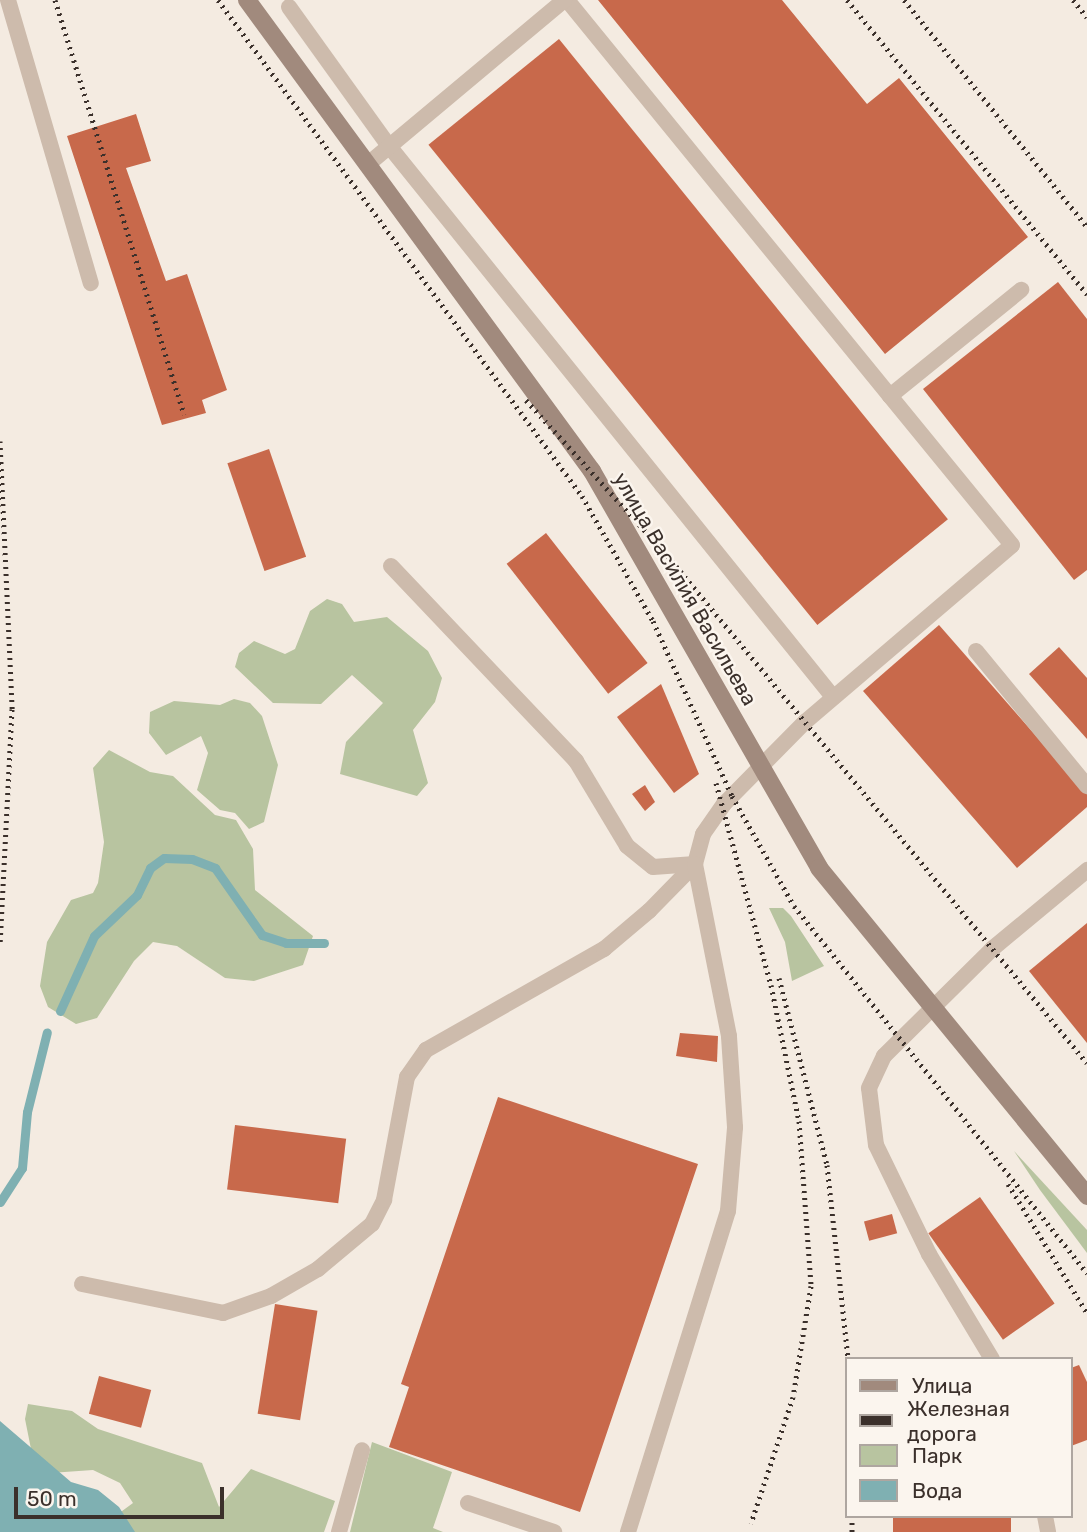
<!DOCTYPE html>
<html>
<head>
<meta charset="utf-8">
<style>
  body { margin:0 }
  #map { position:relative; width:1087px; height:1532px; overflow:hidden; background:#f4ebe1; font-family:Rubik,sans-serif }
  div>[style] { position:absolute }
  .green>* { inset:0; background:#b8c4a0 }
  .water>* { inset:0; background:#7fb0b2 }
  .stream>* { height:9px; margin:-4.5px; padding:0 4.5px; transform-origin:4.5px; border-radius:4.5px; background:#7fb0b2 }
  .building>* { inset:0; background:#c8694b; transform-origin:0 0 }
  .lane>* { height:16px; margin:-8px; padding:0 8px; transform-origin:8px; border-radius:8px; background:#cdbbac }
  .secondary>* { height:18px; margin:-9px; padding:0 9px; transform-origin:9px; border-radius:9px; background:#a18a7d }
  .rail>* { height:5px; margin-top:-2.5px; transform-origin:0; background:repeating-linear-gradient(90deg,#3b302b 0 2px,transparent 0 7px) }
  span { translate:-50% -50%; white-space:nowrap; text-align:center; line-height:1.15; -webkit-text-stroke:5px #fbf5ee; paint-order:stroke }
  .street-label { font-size:21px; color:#3b302b }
  .legend { position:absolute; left:845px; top:1357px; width:228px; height:161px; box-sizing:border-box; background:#fbf5ee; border:2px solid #aea6a0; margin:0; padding:9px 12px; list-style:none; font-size:21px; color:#3b302b }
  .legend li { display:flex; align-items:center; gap:14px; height:35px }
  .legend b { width:35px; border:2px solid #aea6a0 }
  .scale { position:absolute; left:14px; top:1487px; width:210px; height:32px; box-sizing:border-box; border:4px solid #3b302b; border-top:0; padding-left:9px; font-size:21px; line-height:24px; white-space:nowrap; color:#3b302b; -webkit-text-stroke:5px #fbf5ee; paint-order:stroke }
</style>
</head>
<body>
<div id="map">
  <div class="green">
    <div style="clip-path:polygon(327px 599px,342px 604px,354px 622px,387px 617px,428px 651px,442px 678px,435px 702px,413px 730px,428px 783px,417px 796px,340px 774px,346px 742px,383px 703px,352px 675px,321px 704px,273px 703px,235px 667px,239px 653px,254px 641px,285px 654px,295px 649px,310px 611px)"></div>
    <div style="clip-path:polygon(234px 699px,250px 703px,262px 716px,278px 765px,264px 822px,249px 829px,235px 813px,220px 810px,197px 790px,208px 753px,201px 736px,166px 755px,149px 733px,150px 712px,174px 701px,220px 705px)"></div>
    <div style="clip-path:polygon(109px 750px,150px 772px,173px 776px,215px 815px,236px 820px,253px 849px,255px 890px,313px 936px,303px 965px,254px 981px,225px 978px,177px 946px,153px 942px,134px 961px,97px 1018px,76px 1024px,48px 1007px,40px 986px,47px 942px,71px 900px,93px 893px,98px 883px,104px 842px,93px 768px)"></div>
    <div style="clip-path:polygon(769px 908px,783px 908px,791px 916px,824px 966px,792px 981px,785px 942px)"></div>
    <div style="clip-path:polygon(1014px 1151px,1087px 1230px,1087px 1253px,1040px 1190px)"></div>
    <div style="clip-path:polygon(28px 1404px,72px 1411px,98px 1429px,202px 1463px,219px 1507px,251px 1469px,335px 1501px,324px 1532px,81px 1532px,103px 1525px,133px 1503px,120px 1483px,93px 1470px,36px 1474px,25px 1419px)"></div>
    <div style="clip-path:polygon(372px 1442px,452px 1472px,433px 1528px,443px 1532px,350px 1532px)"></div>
  </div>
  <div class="water">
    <div style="clip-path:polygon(0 1421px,71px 1482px,98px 1490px,119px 1507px,135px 1532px,0 1532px)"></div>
  </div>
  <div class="stream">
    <div style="left:60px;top:1011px;width:82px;rotate:-65.6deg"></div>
    <div style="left:94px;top:936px;width:59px;rotate:-43.6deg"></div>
    <div style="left:137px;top:895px;width:30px;rotate:-64deg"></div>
    <div style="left:150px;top:868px;width:17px;rotate:-36deg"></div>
    <div style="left:164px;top:858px;width:28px;rotate:2deg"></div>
    <div style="left:192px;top:859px;width:25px;rotate:21deg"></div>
    <div style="left:215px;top:868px;width:82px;rotate:55deg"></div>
    <div style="left:262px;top:935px;width:25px;rotate:18deg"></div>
    <div style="left:286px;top:943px;width:38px"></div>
    <div style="left:0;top:1202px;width:40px;rotate:-57.1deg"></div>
    <div style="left:22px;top:1168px;width:56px;rotate:-84.9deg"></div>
    <div style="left:27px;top:1112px;width:82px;rotate:-76deg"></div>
  </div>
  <div class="building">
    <div style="clip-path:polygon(598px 0,782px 0,867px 104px,899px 78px,1028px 237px,885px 354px)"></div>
    <div style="left:559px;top:39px;width:618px;height:168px;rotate:51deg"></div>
    <div style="clip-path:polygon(136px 114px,151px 161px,126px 168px,166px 281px,187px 274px,227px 390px,202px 400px,206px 413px,162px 425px,67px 136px)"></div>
    <div style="clip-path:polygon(1058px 282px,1087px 319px,1087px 570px,1074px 580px,923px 389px)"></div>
    <div style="left:269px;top:449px;width:114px;height:44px;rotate:71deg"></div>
    <div style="left:546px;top:533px;width:165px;height:50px;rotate:52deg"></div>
    <div style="clip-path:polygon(939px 625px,1087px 794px,1087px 807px,1017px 868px,863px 691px)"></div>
    <div style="clip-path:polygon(1059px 647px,1087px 678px,1087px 739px,1029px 674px)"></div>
    <div style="clip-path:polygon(661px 684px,699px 774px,674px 793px,617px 717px)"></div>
    <div style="clip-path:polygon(645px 785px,655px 802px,645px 811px,632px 794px)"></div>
    <div style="clip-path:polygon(1087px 923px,1087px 1043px,1029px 971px)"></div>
    <div style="clip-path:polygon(680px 1033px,718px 1036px,717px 1062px,676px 1056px)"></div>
    <div style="clip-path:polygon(498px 1097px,698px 1164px,580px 1512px,389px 1447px,409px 1387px,401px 1384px)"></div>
    <div style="left:235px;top:1125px;width:112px;height:65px;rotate:7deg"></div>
    <div style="left:980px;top:1197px;width:130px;height:63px;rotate:55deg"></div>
    <div style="left:892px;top:1214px;width:20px;height:29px;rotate:75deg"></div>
    <div style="left:275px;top:1304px;width:43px;height:111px;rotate:9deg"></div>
    <div style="clip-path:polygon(1079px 1365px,1087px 1382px,1087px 1440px,1071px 1446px,1071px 1368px)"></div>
    <div style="left:99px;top:1376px;width:54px;height:39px;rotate:15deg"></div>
    <div style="left:893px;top:1516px;width:118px;height:16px"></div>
  </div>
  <div class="lane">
    <div style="left:8px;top:0;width:295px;rotate:73.7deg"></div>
    <div style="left:567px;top:0;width:511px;rotate:50.8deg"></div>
    <div style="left:289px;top:7px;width:171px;rotate:54.3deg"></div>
    <div style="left:389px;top:146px;width:708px;rotate:51.14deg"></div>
    <div style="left:367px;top:165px;width:257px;rotate:-39.9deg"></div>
    <div style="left:391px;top:566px;width:269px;rotate:46.5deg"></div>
    <div style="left:576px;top:761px;width:99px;rotate:59deg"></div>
    <div style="left:627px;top:846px;width:33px;rotate:39deg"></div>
    <div style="left:653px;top:867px;width:42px;rotate:-4.1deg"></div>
    <div style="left:976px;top:651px;width:175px;rotate:50.6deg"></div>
    <div style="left:82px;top:1284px;width:144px;rotate:11.6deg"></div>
    <div style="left:223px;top:1313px;width:51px;rotate:-19.5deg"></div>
    <div style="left:271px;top:1296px;width:54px;rotate:-29.9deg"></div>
    <div style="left:318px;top:1269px;width:70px;rotate:-39.8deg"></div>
    <div style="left:372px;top:1224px;width:27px;rotate:-63deg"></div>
    <div style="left:384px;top:1200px;width:125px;rotate:-79.4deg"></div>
    <div style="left:407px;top:1077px;width:33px;rotate:-55deg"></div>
    <div style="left:426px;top:1050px;width:205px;rotate:-29.6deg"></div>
    <div style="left:604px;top:949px;width:59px;rotate:-40.2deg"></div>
    <div style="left:649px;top:911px;width:66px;rotate:-45.6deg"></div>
    <div style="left:695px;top:864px;width:31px;rotate:-75deg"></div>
    <div style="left:703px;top:834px;width:37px;rotate:-55deg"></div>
    <div style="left:724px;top:804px;width:115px;rotate:-45.4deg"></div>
    <div style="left:805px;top:722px;width:272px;rotate:-40.5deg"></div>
    <div style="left:1012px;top:545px;width:193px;rotate:-129.3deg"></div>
    <div style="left:890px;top:396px;width:169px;rotate:-39deg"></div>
    <div style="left:992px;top:1359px;width:122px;rotate:-121deg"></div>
    <div style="left:929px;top:1254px;width:121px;rotate:-115.9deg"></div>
    <div style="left:876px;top:1145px;width:57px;rotate:-97deg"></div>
    <div style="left:869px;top:1088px;width:35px;rotate:-65deg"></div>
    <div style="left:884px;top:1056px;width:152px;rotate:-44.7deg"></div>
    <div style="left:992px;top:949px;width:124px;rotate:-39.7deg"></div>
    <div style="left:468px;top:1503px;width:91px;rotate:18.6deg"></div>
    <div style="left:1045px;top:1516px;width:16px;rotate:79deg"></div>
    <div style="left:339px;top:1532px;width:85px;rotate:-74.3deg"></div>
    <div style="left:628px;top:1532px;width:336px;rotate:-72.7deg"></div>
    <div style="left:728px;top:1211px;width:84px;rotate:-85.2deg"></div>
    <div style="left:735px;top:1127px;width:91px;rotate:-93.8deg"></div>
    <div style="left:729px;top:1036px;width:175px;rotate:-101.2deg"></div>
  </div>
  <div class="secondary">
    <div style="left:247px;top:0;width:584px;rotate:53.78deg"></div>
    <div style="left:592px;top:471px;width:457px;rotate:60.2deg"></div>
    <div style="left:819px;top:868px;width:424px;rotate:50.7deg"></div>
  </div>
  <div class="rail">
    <div style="left:55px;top:0;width:434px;rotate:72.7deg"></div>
    <div style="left:218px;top:0;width:615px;rotate:53.73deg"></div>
    <div style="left:582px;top:496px;width:144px;rotate:60.4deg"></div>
    <div style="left:653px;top:621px;width:192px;rotate:65.7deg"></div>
    <div style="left:732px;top:796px;width:126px;rotate:60.6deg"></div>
    <div style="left:794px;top:906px;width:470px;rotate:51.4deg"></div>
    <div style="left:847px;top:0;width:380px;rotate:50.8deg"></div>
    <div style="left:904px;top:0;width:292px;rotate:51.1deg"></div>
    <div style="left:1073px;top:0;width:22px;rotate:51deg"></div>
    <div style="left:526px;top:400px;width:210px;rotate:47.7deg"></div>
    <div style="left:667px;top:555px;width:659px;rotate:50.42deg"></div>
    <div style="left:0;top:441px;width:268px;rotate:87.4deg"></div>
    <div style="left:12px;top:709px;width:233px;rotate:92.9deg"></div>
    <div style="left:716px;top:783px;width:209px;rotate:74.8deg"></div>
    <div style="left:771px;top:985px;width:139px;rotate:78.4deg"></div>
    <div style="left:799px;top:1121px;width:165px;rotate:85.8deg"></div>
    <div style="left:811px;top:1286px;width:112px;rotate:99.2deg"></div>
    <div style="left:793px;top:1397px;width:133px;rotate:108.4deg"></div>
    <div style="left:779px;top:978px;width:193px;rotate:75.6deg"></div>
    <div style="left:827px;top:1165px;width:195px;rotate:83.8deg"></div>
    <div style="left:1008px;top:1184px;width:151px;rotate:58.5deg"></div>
    <div style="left:852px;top:1516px;width:16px;rotate:90deg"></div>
  </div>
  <div class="street-label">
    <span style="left:685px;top:589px;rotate:60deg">улица Василия Васильева</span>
  </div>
  <ul class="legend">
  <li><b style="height:9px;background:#a18a7d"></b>Улица</li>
  <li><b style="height:9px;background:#3b302b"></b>Железная дорога</li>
  <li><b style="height:19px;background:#b8c4a0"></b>Парк</li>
  <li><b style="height:19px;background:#7fb0b2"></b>Вода</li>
  </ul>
  <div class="scale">50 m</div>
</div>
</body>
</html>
